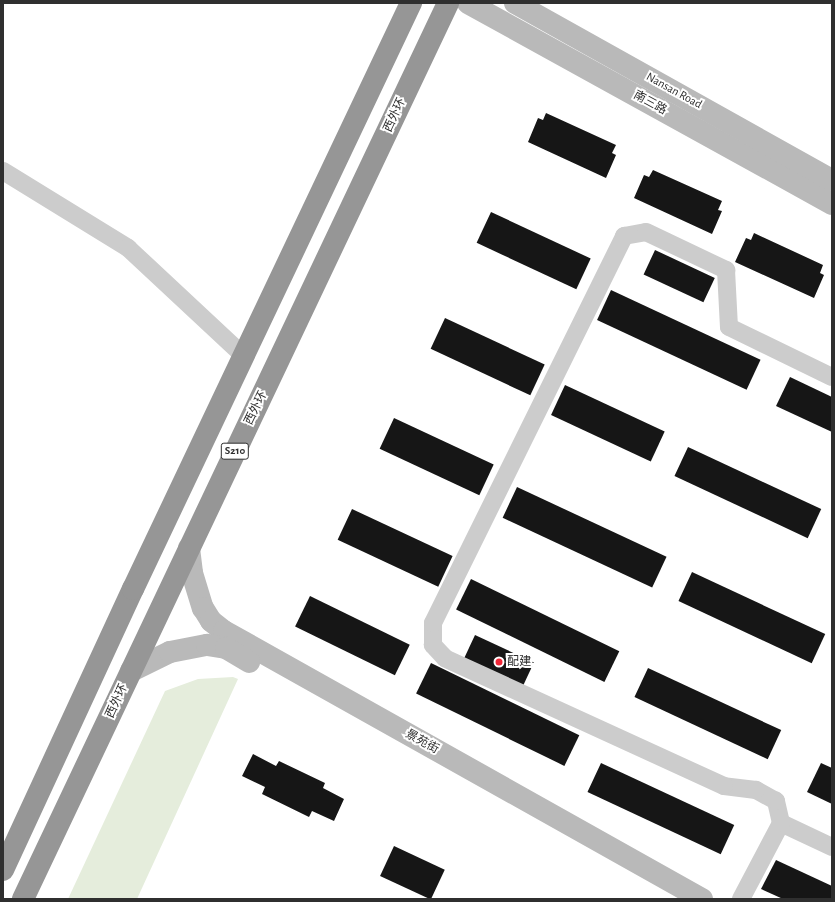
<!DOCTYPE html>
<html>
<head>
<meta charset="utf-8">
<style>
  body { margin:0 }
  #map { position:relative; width:835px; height:902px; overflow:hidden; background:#fff; font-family:"Alegreya Sans","Noto Sans SC",sans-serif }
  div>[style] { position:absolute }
  .green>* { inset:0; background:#e5eddc }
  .building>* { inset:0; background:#161616; transform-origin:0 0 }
  .street>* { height:18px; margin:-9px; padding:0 9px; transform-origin:9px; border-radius:9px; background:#ccc }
  .secondary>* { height:22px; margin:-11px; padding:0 11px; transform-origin:11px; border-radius:11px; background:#b9b9b9 }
  .highway>* { height:22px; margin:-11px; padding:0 11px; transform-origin:11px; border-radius:11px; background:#969696 }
  .dots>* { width:11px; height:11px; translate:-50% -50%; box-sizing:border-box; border:2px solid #fff; border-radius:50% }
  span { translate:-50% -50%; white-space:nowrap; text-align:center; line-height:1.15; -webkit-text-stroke:4px #fff; paint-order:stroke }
  .shield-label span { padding:1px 3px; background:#fff; border:1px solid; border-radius:3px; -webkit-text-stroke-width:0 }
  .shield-label { font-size:11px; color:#2f2f2f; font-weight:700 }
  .street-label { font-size:12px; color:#2f2f2f }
  .poi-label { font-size:12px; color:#2f2f2f }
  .left { translate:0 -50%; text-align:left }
  .frame { position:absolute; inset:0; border:4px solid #2f2f2f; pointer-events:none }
</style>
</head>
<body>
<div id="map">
  <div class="green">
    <div style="clip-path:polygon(233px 677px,238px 679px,137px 899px,68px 899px,165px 691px,198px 679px)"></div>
  </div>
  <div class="building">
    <div style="clip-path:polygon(546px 113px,616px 145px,612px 153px,616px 155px,606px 178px,528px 142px,538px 118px,543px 120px)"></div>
    <div style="clip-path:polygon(653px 170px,722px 201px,718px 210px,722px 211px,712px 234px,634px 198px,644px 175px,649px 177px)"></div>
    <div style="left:491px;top:212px;width:110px;height:34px;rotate:25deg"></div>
    <div style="clip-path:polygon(754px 233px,823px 265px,820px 273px,824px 275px,814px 298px,735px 262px,746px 238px,751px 240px)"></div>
    <div style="left:655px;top:250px;width:66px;height:27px;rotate:25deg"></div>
    <div style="left:611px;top:290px;width:165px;height:33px;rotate:25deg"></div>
    <div style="left:445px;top:318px;width:110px;height:34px;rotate:25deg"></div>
    <div style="clip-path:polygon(790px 377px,832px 397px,832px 432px,776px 406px)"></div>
    <div style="left:565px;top:385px;width:110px;height:33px;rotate:25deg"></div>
    <div style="left:394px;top:418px;width:110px;height:34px;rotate:25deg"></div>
    <div style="left:688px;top:447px;width:147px;height:32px;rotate:25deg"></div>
    <div style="left:517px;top:487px;width:165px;height:34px;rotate:25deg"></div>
    <div style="left:352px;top:509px;width:111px;height:34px;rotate:25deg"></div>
    <div style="left:692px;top:572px;width:147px;height:32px;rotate:25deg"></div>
    <div style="left:471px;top:579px;width:165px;height:34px;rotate:26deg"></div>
    <div style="left:310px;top:596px;width:111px;height:34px;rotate:26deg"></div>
    <div style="left:475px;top:635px;width:65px;height:27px;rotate:25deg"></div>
    <div style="left:431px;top:663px;width:165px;height:34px;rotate:26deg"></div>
    <div style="left:648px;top:668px;width:147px;height:32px;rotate:25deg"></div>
    <div style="clip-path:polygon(253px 754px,276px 766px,279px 761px,325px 783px,323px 788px,344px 799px,334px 821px,312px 811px,309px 817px,262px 794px,265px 787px,242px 776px)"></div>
    <div style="left:601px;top:763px;width:147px;height:32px;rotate:25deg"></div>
    <div style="clip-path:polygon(821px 763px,832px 768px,832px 804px,807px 792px)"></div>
    <div style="left:394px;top:846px;width:56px;height:33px;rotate:25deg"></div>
    <div style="clip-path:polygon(776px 860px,832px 886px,832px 899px,783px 899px,761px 889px)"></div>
  </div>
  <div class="street">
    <div style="left:3px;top:171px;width:147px;rotate:31.6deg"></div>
    <div style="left:128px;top:248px;width:158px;rotate:43deg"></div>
    <div style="left:781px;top:823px;width:56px;rotate:25.2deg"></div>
    <div style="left:741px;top:899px;width:86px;rotate:-62.2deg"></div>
    <div style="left:781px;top:823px;width:23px;rotate:-103deg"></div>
    <div style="left:776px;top:801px;width:23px;rotate:-151deg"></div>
    <div style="left:756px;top:790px;width:32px;rotate:-173deg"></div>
    <div style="left:724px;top:786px;width:307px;rotate:-155.4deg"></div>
    <div style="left:445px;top:658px;width:18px;rotate:-133deg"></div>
    <div style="left:433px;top:645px;width:22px;rotate:-90deg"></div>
    <div style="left:433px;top:623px;width:432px;rotate:-63.7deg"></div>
    <div style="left:624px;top:236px;width:22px;rotate:-10deg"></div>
    <div style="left:646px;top:232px;width:89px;rotate:25.4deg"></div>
    <div style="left:726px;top:270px;width:57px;rotate:87deg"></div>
    <div style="left:729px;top:327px;width:114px;rotate:25.9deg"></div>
  </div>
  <div class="secondary">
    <div style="left:468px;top:3px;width:416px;rotate:28.9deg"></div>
    <div style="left:515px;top:3px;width:363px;rotate:29.2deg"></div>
    <div style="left:189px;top:548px;width:25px;rotate:83deg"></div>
    <div style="left:192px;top:573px;width:37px;rotate:73deg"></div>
    <div style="left:203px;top:608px;width:15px;rotate:58deg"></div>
    <div style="left:211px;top:621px;width:16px;rotate:38deg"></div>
    <div style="left:224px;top:631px;width:548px;rotate:29.28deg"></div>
    <div style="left:131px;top:671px;width:43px;rotate:-26deg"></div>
    <div style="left:170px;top:652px;width:38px;rotate:-11deg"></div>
    <div style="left:207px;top:645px;width:19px;rotate:9deg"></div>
    <div style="left:226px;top:648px;width:27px;rotate:31deg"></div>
  </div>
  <div class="highway">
    <div style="left:3px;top:870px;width:310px;rotate:-65.2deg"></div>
    <div style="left:133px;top:589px;width:649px;rotate:-64.62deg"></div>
    <div style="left:23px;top:899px;width:992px;rotate:-64.62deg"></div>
  </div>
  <div class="dots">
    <div style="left:499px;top:662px;background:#f12637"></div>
  </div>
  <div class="shield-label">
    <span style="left:235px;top:451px">S210</span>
  </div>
  <div class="street-label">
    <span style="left:674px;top:91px;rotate:29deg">Nansan Road</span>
    <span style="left:650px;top:103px;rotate:29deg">南三路</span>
    <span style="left:395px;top:115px;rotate:-65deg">西外环</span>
    <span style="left:256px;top:408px;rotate:-64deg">西外环</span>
    <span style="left:117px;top:701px;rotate:-65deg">西外环</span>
    <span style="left:422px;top:742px;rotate:29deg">景苑街</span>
  </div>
  <div class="poi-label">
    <span class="left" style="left:507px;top:662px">配建</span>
  </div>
  <div class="frame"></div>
</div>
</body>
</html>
